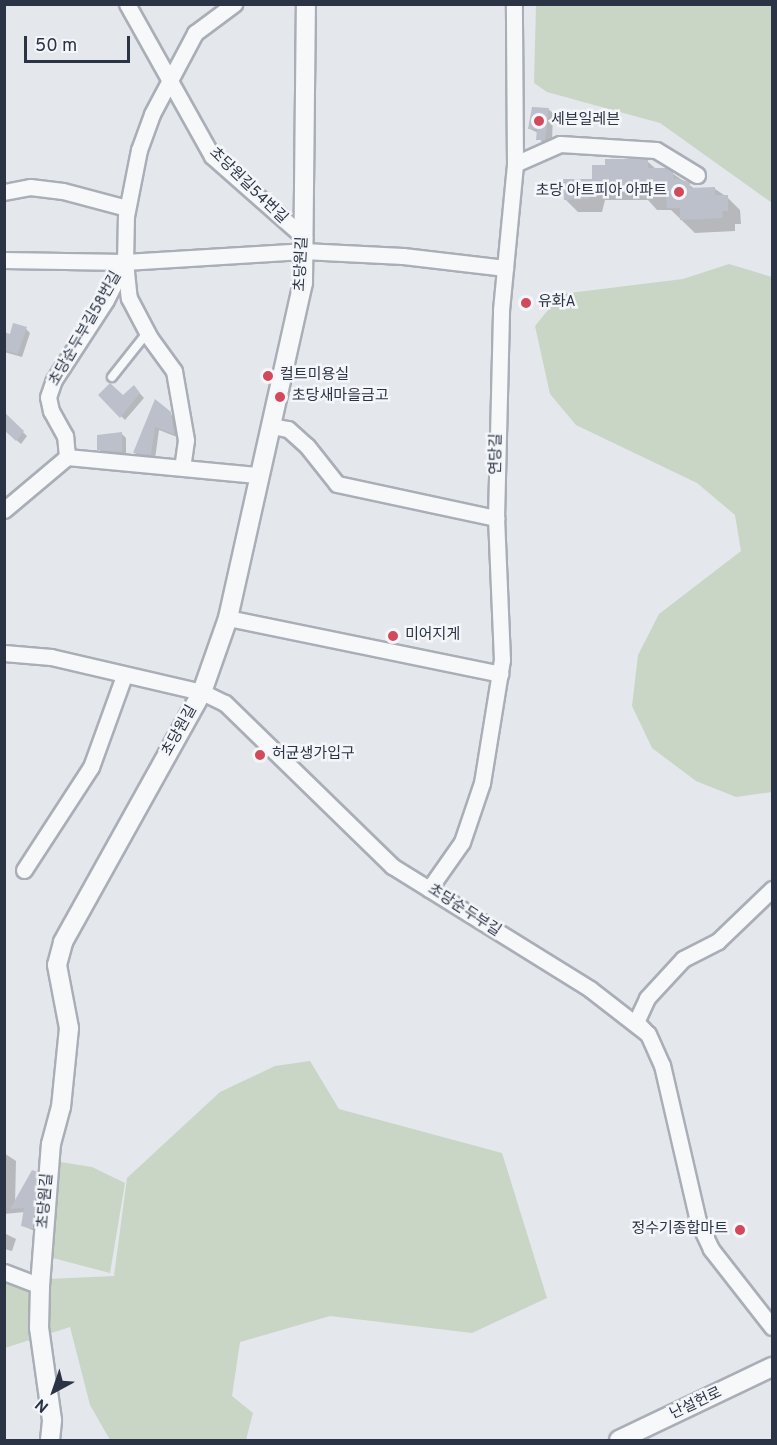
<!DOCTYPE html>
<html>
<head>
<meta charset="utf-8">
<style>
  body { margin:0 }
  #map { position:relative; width:777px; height:1445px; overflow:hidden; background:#e4e7ec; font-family:Overpass,"Noto Sans KR",sans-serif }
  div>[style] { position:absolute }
  .green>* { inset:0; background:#c9d6c5 }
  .shadow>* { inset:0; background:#0003 }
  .building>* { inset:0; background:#bbc0ca }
  .roads { filter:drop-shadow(2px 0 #a9aeb7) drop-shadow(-2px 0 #a9aeb7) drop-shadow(0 2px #a9aeb7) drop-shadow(0 -2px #a9aeb7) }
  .service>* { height:8px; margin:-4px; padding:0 4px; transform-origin:4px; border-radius:4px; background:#f7f8fa }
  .minor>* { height:15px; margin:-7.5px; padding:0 7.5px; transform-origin:7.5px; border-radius:7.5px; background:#f7f8fa }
  .tertiary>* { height:18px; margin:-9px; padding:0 9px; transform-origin:9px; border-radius:9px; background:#f7f8fa }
  .dots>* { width:16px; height:16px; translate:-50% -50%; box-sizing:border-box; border:3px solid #f4f6f9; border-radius:50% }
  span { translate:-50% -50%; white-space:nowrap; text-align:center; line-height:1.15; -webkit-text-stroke:5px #f4f6f9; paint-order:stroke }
  .poi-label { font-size:15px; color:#2b3445 }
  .left { translate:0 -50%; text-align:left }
  .right { translate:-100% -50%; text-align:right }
  .street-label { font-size:15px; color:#2b3445 }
  .frame { position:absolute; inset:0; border:6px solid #2b3445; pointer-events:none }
  .north { position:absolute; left:24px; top:1361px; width:60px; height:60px; -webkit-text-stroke:4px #f4f6f9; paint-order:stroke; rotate:220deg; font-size:16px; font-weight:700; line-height:24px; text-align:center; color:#2b3445 }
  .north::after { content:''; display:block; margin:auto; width:21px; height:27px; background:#2b3445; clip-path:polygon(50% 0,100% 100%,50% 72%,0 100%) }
  .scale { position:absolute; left:24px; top:36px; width:106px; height:27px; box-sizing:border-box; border:3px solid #2b3445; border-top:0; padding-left:8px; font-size:18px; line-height:21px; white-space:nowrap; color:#2b3445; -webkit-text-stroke:4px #f4f6f9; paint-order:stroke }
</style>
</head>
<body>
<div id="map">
  <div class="green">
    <div style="clip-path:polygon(536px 5px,772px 5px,772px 203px,660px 123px,547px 92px,534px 83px)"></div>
    <div style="clip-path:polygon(729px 264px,772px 277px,772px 792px,736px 797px,696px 781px,652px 748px,632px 706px,638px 655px,659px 614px,741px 551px,735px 515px,697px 483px,576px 425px,550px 394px,535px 326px,561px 294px,683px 279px)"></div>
    <div style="clip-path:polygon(310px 1061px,339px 1109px,502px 1153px,547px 1298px,472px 1333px,330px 1316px,240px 1342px,232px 1396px,253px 1413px,246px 1440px,110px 1440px,90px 1405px,70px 1327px,5px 1348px,4px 1281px,114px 1276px,127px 1178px,220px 1092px,275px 1066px)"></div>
    <div style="clip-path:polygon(54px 1161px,92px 1167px,125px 1183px,110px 1273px,53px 1258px)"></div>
  </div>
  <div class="shadow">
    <div style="clip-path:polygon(533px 108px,548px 109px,553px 113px,552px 142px,542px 143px,538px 133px,530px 129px)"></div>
    <div style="clip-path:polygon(647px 161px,656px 169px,672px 173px,695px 189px,715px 189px,727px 197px,740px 210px,741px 224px,735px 224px,735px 231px,695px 233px,671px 210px,657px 210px,648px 200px,605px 200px,602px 212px,578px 212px,565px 199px,593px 180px)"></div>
    <div style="clip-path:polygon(26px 329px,30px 333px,22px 357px,4px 352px,4px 334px,11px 335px)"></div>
    <div style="clip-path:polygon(134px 387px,144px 398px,125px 420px,100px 395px,122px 397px)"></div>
    <div style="clip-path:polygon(155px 401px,175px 418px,177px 437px,159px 430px,155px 459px,139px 457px,135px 453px)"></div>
    <div style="clip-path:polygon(4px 414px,27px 436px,21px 444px,4px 429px)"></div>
    <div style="clip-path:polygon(122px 434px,126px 438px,126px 456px,103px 454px,99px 449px)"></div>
    <div style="clip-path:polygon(4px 1153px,16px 1161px,15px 1204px,37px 1174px,41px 1178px,37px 1232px,23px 1226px,25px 1212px,4px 1214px)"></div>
    <div style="clip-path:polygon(4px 1233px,16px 1239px,12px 1251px,4px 1249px)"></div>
  </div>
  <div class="building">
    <div style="clip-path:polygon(532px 107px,549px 108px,545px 140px,536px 140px,537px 129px,528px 129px)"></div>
    <div style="clip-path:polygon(605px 159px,648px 159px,648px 168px,666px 168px,673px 172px,673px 178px,690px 182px,690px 188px,715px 187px,715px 195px,728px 195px,728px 211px,722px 211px,723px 218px,680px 220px,680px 208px,667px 208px,666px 197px,642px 197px,642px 188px,592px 187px,589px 199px,564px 200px,563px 179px,592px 179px,592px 165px,605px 165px)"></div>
    <div style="clip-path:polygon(13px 323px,27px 327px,18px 354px,4px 350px,4px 332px,10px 334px)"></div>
    <div style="clip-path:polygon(110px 383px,123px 395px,134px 385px,140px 393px,120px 418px,98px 395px)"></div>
    <div style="clip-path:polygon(155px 399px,171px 412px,174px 434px,155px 427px,151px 455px,133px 453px)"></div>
    <div style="clip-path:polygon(4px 412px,24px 431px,16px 441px,4px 430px)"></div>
    <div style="clip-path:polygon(122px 432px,122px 452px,97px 450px,97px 435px)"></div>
    <div style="clip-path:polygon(32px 1170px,38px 1172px,33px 1229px,21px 1226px,24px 1208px,10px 1209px)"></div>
  </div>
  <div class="roads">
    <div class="service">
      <div style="left:112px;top:377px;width:56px;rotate:-51.5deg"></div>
    </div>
    <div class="minor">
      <div style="left:127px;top:4px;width:174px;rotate:60.8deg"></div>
      <div style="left:212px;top:156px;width:123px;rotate:41.4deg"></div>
      <div style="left:515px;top:164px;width:49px;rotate:-24deg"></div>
      <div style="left:560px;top:144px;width:96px;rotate:3.6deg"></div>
      <div style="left:656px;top:150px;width:48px;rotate:31.4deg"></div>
      <div style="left:4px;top:192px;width:26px;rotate:-11deg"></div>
      <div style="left:30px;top:187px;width:33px;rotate:7deg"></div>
      <div style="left:63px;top:191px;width:66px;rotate:14.9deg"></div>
      <div style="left:4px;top:260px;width:121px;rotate:0.9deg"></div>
      <div style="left:125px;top:262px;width:178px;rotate:-3.5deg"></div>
      <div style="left:303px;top:251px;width:100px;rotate:2.9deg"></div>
      <div style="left:403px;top:256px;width:103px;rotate:6.7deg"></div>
      <div style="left:125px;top:262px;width:36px;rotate:84deg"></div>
      <div style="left:129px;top:298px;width:45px;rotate:62.3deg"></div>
      <div style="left:150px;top:338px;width:41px;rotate:54deg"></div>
      <div style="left:174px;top:371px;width:70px;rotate:80.1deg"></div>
      <div style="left:186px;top:440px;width:27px;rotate:98deg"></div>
      <div style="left:272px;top:426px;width:16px;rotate:11deg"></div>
      <div style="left:288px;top:429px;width:25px;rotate:42deg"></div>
      <div style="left:307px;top:446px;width:48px;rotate:51.7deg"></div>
      <div style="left:337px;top:484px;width:163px;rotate:12.1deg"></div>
      <div style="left:67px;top:457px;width:193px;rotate:5.4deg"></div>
      <div style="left:4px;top:510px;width:82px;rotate:-40.1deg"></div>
      <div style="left:67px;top:457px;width:21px;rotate:-95deg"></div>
      <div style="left:65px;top:436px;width:29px;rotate:-119deg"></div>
      <div style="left:51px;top:411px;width:14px;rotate:-102deg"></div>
      <div style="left:48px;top:397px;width:18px;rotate:-71deg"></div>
      <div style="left:54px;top:380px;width:95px;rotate:-57deg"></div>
      <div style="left:106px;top:300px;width:42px;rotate:-63.4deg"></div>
      <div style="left:125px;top:262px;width:46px;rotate:-88.8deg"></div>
      <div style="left:126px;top:216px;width:67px;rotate:-78.9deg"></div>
      <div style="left:139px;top:150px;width:38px;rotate:-70deg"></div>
      <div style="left:152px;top:114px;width:92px;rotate:-62deg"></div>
      <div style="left:195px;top:33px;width:49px;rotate:-36.6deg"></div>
      <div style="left:228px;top:618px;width:278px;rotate:11.6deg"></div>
      <div style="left:4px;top:653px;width:47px;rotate:4.9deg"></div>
      <div style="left:51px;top:657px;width:155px;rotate:13.1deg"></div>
      <div style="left:202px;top:692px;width:25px;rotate:26deg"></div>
      <div style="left:225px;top:703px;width:233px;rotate:44.3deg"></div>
      <div style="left:392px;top:866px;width:233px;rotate:31.8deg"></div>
      <div style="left:590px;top:989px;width:73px;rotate:37.8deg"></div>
      <div style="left:648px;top:1034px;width:34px;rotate:66deg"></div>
      <div style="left:662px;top:1065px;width:160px;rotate:77deg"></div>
      <div style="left:698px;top:1221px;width:31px;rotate:65deg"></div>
      <div style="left:711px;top:1249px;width:99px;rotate:52deg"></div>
      <div style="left:24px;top:870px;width:123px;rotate:-57deg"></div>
      <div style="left:91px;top:767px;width:97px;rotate:-70.1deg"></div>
      <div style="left:429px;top:889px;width:57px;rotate:-54.9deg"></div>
      <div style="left:462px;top:842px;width:62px;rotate:-71.3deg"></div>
      <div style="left:482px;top:783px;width:125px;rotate:-80.8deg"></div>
      <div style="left:502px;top:660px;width:142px;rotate:-92.4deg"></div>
      <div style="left:496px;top:518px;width:208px;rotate:-88.6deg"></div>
      <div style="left:501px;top:310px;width:147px;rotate:-84.5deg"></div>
      <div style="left:515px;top:164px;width:160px;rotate:-90.4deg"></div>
      <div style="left:644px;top:1030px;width:11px;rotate:-135deg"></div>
      <div style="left:636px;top:1022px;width:26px;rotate:-65deg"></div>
      <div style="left:647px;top:998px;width:53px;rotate:-47.3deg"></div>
      <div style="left:683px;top:959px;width:39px;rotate:-27deg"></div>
      <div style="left:718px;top:941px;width:75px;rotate:-43.9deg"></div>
      <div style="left:4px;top:1272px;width:39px;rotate:21deg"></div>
    </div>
    <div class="tertiary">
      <div style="left:50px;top:1440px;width:20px;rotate:-84deg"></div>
      <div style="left:52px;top:1420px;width:93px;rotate:-98deg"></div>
      <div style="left:39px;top:1328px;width:42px;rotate:-88.6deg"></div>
      <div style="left:40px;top:1286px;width:142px;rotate:-85.6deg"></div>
      <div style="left:51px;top:1144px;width:38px;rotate:-75deg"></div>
      <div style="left:61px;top:1107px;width:79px;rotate:-84.2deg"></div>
      <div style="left:69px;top:1028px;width:64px;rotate:-100.8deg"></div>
      <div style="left:57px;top:965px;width:24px;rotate:-75deg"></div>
      <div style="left:63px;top:942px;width:286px;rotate:-60.9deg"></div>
      <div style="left:202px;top:692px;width:78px;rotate:-70.6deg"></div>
      <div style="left:228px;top:618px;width:343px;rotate:-77.4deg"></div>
      <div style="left:303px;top:283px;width:279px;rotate:-89.4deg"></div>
      <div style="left:619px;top:1440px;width:170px;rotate:-25.5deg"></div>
    </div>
  </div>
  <div class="dots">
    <div style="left:539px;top:121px;background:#d1495b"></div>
    <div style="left:679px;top:192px;background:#d1495b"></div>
    <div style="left:526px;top:303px;background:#d1495b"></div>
    <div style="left:268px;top:376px;background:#d1495b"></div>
    <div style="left:280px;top:397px;background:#d1495b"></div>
    <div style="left:393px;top:636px;background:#d1495b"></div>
    <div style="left:260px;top:755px;background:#d1495b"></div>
    <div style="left:740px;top:1230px;background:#d1495b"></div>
  </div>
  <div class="poi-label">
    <span class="left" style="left:551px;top:121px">세븐일레븐</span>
    <span class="right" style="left:667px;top:192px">초당 아트피아 아파트</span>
    <span class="left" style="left:538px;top:303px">유화A</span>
    <span class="left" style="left:280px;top:376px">컬트미용실</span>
    <span class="left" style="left:292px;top:397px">초당새마을금고</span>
    <span class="left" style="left:405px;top:636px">미어지게</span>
    <span class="left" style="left:272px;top:755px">허균생가입구</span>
    <span class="right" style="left:728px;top:1230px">정수기종합마트</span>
  </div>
  <div class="street-label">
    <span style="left:248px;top:186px;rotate:44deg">초당원길54번길</span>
    <span style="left:302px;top:264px;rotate:-87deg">초당원길</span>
    <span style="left:86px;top:329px;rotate:-60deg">초당순두부길58번길</span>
    <span style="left:497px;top:454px;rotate:-89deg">연당길</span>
    <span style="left:180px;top:731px;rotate:-61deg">초당원길</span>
    <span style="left:464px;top:911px;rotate:33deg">초당순두부길</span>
    <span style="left:46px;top:1201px;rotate:-85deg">초당원길</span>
    <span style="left:696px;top:1404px;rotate:-25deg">난설헌로</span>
  </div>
  <div class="frame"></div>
  <div class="north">N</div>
  <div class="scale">50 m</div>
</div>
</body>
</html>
